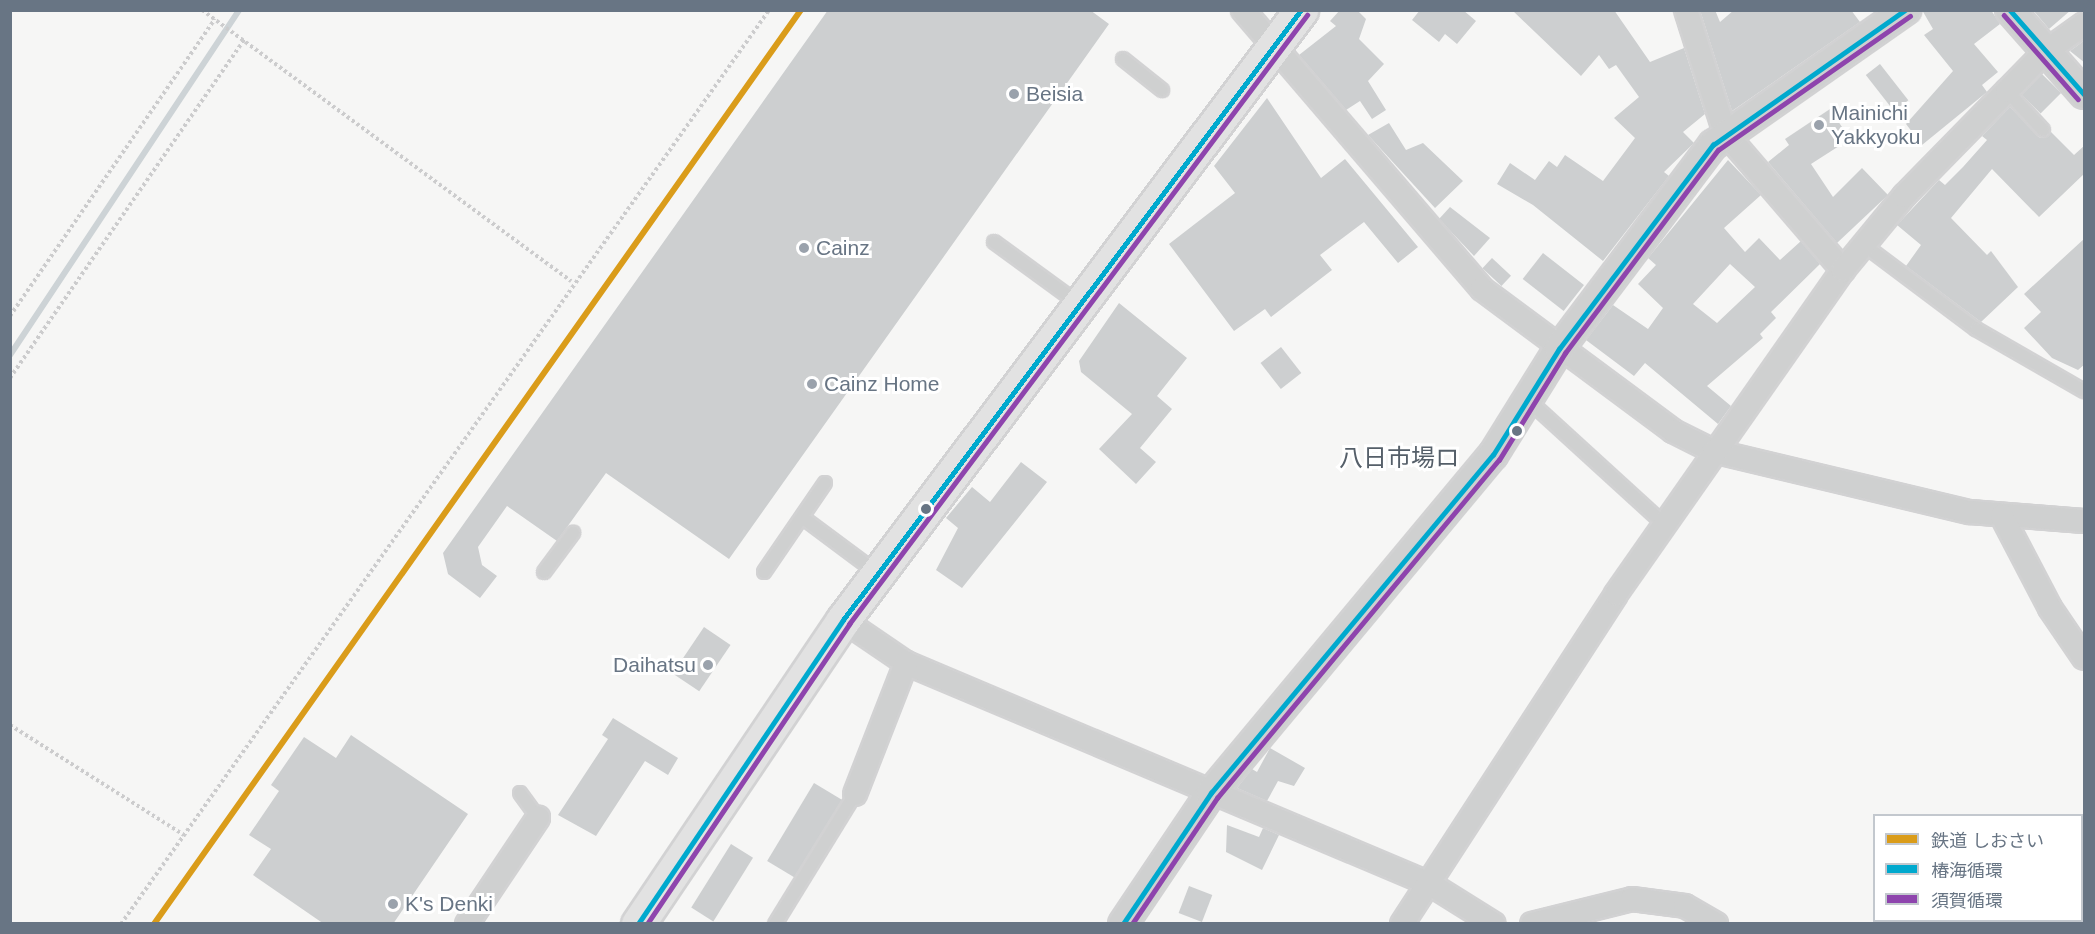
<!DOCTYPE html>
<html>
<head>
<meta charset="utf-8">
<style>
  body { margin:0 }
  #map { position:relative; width:2095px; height:934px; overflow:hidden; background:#f6f6f5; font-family:Helvetica,"Noto Sans JP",sans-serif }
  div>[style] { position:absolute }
  .stream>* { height:6px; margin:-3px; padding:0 3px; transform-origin:3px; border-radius:3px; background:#cdd3d6 }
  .building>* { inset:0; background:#cdcfd0; transform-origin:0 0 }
  .path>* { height:4px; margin-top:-2px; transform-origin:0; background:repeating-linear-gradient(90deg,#cccccd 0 3px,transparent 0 6px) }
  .roads { filter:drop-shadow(2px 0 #d2d2d3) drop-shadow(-2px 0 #d2d2d3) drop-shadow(0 2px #d2d2d3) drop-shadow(0 -2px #d2d2d3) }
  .service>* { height:12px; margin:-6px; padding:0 6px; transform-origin:6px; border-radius:6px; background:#cfd0d0 }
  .minor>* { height:22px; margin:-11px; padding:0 11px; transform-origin:11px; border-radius:11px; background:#cfd0d0 }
  .tertiary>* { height:28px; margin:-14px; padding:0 14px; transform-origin:14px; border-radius:14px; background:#cfd0d0 }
  .trunk>* { height:33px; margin:-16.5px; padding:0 16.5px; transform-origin:16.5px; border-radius:16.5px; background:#e2e2e2 }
  .bus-1>* { height:4.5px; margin:-2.25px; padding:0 2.25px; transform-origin:2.25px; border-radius:2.25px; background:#00a9ce }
  .bus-2>* { height:4.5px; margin:-2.25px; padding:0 2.25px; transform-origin:2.25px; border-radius:2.25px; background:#8e44ad }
  .rail-1>* { height:6px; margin:-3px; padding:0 3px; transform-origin:3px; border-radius:3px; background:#da9c1a }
  .dots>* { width:16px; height:16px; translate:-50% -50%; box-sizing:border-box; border:3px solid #fff; border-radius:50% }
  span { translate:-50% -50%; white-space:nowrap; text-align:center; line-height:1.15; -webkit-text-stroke:6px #fff; paint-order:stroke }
  .poi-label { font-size:21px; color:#687584 }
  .left { translate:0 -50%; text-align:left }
  .right { translate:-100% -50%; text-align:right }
  .quarter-label { font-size:24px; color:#555f69 }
  .frame { position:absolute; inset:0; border:12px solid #687584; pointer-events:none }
  .legend { position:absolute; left:1873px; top:814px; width:210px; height:108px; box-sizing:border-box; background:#fff; border:2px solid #c3c8ce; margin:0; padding:8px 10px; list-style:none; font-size:18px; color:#687584 }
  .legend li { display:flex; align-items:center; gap:12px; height:30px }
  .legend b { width:30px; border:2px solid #c3c8ce }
</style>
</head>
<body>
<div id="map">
  <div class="stream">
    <div style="left:10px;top:355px;width:414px;rotate:-56.4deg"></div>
  </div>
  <div class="building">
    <div style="clip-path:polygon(828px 10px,1090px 10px,1109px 24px,729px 559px,606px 473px,557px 541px,507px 506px,478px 547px,482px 565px,497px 576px,480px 598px,448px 574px,443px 553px)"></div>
    <div style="clip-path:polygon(1340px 10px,1357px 10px,1366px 19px,1359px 39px,1384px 64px,1368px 81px,1386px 110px,1372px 119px,1360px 101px,1346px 110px,1299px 55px,1336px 26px,1330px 21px)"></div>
    <div style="clip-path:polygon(1420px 10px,1463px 10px,1476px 21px,1457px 44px,1445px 34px,1439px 42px,1412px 20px)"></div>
    <div style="clip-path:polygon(1512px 10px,1614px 10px,1650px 62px,1684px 48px,1705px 114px,1683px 132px,1694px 143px,1664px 172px,1669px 176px,1603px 261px,1533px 205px,1497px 184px,1510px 163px,1535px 180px,1549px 161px,1557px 167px,1565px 155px,1603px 181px,1635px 138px,1614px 118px,1639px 97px,1616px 65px,1609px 69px,1599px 55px,1581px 76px)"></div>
    <div style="clip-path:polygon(1700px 10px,1715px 10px,1720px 22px,1734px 10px,1851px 10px,1860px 22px,1732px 111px)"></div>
    <div style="clip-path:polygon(1922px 10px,1991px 10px,2000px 24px,1974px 44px,1998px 72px,1982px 85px,1987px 92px,1922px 145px,1906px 124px,1953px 71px,1924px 35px,1933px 29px)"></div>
    <div style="clip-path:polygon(2033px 10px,2071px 10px,2049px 29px)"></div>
    <div style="clip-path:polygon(2085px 40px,2085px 63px,2070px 51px)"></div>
    <div style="left:1880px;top:64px;width:46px;height:18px;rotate:52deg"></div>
    <div style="left:2042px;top:74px;width:27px;height:29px;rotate:45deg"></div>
    <div style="clip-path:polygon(1267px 98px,1321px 178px,1345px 159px,1418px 247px,1398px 263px,1364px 222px,1320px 255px,1332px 270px,1271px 317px,1265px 309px,1234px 331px,1169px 244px,1235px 193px,1214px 166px)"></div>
    <div style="clip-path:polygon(2010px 107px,2040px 138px,2051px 132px,2074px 155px,2085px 145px,2085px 173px,2039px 217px,1992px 169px,1951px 218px,1987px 255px,1991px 251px,2018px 287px,1981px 322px,1906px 266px,1921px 245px,1897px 225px,1939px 180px,1945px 185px,1963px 167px,1987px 140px,1982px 136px)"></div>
    <div style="clip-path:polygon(1830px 109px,1850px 139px,1811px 164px,1833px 197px,1862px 168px,1888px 195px,1837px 243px,1768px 162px,1789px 145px,1785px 139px)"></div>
    <div style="clip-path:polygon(1389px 123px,1406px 150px,1423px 143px,1463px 181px,1435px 208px,1368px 135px)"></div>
    <div style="clip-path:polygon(evenodd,1728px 160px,1761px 195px,1724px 228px,1745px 252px,1759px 238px,1780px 260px,1801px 241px,1820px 264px,1771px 312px,1776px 318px,1760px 334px,1763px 338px,1707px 386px,1731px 406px,1718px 424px,1645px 363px,1634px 376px,1586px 340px,1613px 305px,1648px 329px,1663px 308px,1638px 284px,1656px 265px,1648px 258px,1728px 160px,1730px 264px,1755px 287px,1717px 323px,1693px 304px,1730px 264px)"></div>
    <div style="clip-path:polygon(1450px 207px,1490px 238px,1474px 256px,1439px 219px)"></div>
    <div style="clip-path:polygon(2085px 238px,2085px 364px,2078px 370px,2052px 358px,2024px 328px,2041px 312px,2024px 294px)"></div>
    <div style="left:1543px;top:253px;width:52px;height:33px;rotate:38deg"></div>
    <div style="left:1492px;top:258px;width:26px;height:14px;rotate:43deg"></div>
    <div style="clip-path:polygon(1119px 303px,1187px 358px,1157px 396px,1172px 409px,1140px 448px,1156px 462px,1136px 484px,1099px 449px,1132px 414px,1081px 372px,1079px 361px)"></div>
    <div style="left:1281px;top:347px;width:33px;height:26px;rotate:52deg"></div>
    <div style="clip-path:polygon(1021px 462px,1047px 482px,962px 588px,936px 570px,958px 528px,946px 518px,972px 487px,990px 502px)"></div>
    <div style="left:704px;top:627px;width:32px;height:56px;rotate:34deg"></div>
    <div style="clip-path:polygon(613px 718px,678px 758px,668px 775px,645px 761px,596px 836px,558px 815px,608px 739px,602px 735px)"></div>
    <div style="clip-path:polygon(351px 735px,468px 814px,393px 924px,324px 924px,253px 875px,271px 849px,249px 835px,279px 791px,271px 785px,304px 737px,336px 758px)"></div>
    <div style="clip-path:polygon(1270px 748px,1305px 768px,1294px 786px,1278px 781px,1267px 801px,1237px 788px,1252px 769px,1257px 772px)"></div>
    <div style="left:814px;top:783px;width:33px;height:91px;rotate:31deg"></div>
    <div style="clip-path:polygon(1227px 825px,1259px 837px,1263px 828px,1279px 835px,1262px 870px,1226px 852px)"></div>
    <div style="left:731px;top:844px;width:26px;height:75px;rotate:32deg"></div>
    <div style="left:1189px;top:886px;width:25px;height:29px;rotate:21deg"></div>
  </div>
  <div class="path">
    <div style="left:202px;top:10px;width:458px;rotate:36.3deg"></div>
    <div style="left:10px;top:316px;width:361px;rotate:-55.4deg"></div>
    <div style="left:10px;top:378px;width:413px;rotate:-55.3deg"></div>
    <div style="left:10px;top:725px;width:206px;rotate:32.3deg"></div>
    <div style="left:121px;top:924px;width:1120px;rotate:-54.66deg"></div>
  </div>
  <div class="roads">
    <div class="service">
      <div style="left:1123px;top:59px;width:50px;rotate:38.5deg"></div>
      <div style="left:2007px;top:91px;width:53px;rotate:47.3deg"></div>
      <div style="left:994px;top:242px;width:105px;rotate:36.1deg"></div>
      <div style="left:1864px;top:245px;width:140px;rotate:36.9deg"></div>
      <div style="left:1976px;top:329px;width:125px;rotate:29.9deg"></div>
      <div style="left:1527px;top:399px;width:185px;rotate:42.4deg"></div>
      <div style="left:802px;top:517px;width:94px;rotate:36.7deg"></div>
      <div style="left:544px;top:572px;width:49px;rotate:-53.4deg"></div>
      <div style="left:764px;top:572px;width:108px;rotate:-55.6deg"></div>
      <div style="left:520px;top:793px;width:31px;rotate:54deg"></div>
      <div style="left:775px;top:924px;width:153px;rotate:-58.4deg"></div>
    </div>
    <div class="minor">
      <div style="left:1243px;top:10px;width:367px;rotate:49.4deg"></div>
      <div style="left:1482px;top:289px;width:238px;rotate:36.6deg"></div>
      <div style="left:1673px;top:431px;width:45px;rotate:26.6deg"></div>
      <div style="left:1713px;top:451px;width:264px;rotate:13.4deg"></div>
      <div style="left:1970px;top:512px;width:114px;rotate:4.5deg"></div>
      <div style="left:1686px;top:10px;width:129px;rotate:72.4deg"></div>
      <div style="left:1725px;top:133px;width:181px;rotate:49.3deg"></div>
      <div style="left:2002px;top:516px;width:104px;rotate:62.4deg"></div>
      <div style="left:2050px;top:608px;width:60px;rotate:55.8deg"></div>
      <div style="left:843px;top:620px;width:76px;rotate:34.3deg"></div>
      <div style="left:906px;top:663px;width:569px;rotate:22.87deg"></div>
      <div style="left:1430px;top:884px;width:75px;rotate:32deg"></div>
      <div style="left:855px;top:794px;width:141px;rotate:-68.7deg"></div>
      <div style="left:467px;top:924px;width:128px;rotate:-56.2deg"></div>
      <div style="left:1402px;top:924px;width:393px;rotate:-57deg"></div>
      <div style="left:1616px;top:594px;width:396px;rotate:-55deg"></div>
      <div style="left:1843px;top:270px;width:96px;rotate:-50.5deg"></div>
      <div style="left:1904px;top:196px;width:147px;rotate:-45.6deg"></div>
      <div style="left:2007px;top:91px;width:54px;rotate:-45.7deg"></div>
      <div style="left:2045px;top:52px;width:48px;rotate:-35.7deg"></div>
      <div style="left:1532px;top:924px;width:103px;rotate:-14deg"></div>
      <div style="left:1632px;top:899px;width:53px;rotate:7.5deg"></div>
      <div style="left:1685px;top:906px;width:36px;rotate:30deg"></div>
    </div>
    <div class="tertiary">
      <div style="left:2010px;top:10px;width:112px;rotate:48.6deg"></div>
      <div style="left:1123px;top:924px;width:158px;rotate:-56.1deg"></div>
      <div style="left:1211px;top:793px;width:440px;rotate:-50.2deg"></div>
      <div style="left:1493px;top:455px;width:125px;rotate:-58.1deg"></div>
      <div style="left:1559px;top:349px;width:256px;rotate:-53deg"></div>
      <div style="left:1713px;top:145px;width:236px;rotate:-35deg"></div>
    </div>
    <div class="trunk">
      <div style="left:638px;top:924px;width:367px;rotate:-56deg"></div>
      <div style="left:843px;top:620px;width:763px;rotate:-53.1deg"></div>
    </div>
  </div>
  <div class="bus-1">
    <div style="left:2010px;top:10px;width:112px;rotate:48.6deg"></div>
    <div style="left:638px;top:924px;width:367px;rotate:-56deg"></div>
    <div style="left:843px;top:620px;width:763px;rotate:-53.1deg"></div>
    <div style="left:1123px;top:924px;width:158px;rotate:-56.1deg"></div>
    <div style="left:1211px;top:793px;width:440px;rotate:-50.2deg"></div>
    <div style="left:1493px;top:455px;width:125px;rotate:-58.1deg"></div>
    <div style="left:1559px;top:349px;width:256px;rotate:-53deg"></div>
    <div style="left:1713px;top:145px;width:235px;rotate:-35.1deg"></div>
  </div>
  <div class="bus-2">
    <div style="left:2004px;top:15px;width:112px;rotate:48.6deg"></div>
    <div style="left:647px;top:924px;width:362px;rotate:-56deg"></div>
    <div style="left:849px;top:624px;width:762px;rotate:-53.05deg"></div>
    <div style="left:1132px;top:924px;width:152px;rotate:-56deg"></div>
    <div style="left:1217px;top:798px;width:440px;rotate:-50.2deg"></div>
    <div style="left:1499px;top:460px;width:126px;rotate:-58.3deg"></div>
    <div style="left:1565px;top:353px;width:254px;rotate:-53deg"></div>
    <div style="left:1718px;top:150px;width:234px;rotate:-34.9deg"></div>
  </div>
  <div class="rail-1">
    <div style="left:154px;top:924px;width:1120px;rotate:-54.71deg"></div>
  </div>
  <div class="dots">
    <div style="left:1014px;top:94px;background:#9aa2ac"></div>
    <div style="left:1819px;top:125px;background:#9aa2ac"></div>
    <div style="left:804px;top:248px;background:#9aa2ac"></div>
    <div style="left:812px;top:384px;background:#9aa2ac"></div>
    <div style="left:1517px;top:431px;background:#687584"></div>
    <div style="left:926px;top:509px;background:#687584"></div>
    <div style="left:708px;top:665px;background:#9aa2ac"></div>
    <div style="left:393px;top:904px;background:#9aa2ac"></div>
  </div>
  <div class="poi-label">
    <span class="left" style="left:1026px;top:94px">Beisia</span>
    <span class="left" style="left:1831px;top:125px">Mainichi<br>Yakkyoku</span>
    <span class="left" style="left:816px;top:248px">Cainz</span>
    <span class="left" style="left:824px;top:384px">Cainz Home</span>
    <span class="right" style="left:696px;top:665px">Daihatsu</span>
    <span class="left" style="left:405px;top:904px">K's Denki</span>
  </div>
  <div class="quarter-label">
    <span style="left:1399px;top:458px">八日市場ロ</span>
  </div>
  <div class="frame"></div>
  <ul class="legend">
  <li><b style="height:8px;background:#da9c1a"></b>鉄道 しおさい</li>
  <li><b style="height:8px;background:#00a9ce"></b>椿海循環</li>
  <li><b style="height:8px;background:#8e44ad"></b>須賀循環</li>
  </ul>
</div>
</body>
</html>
